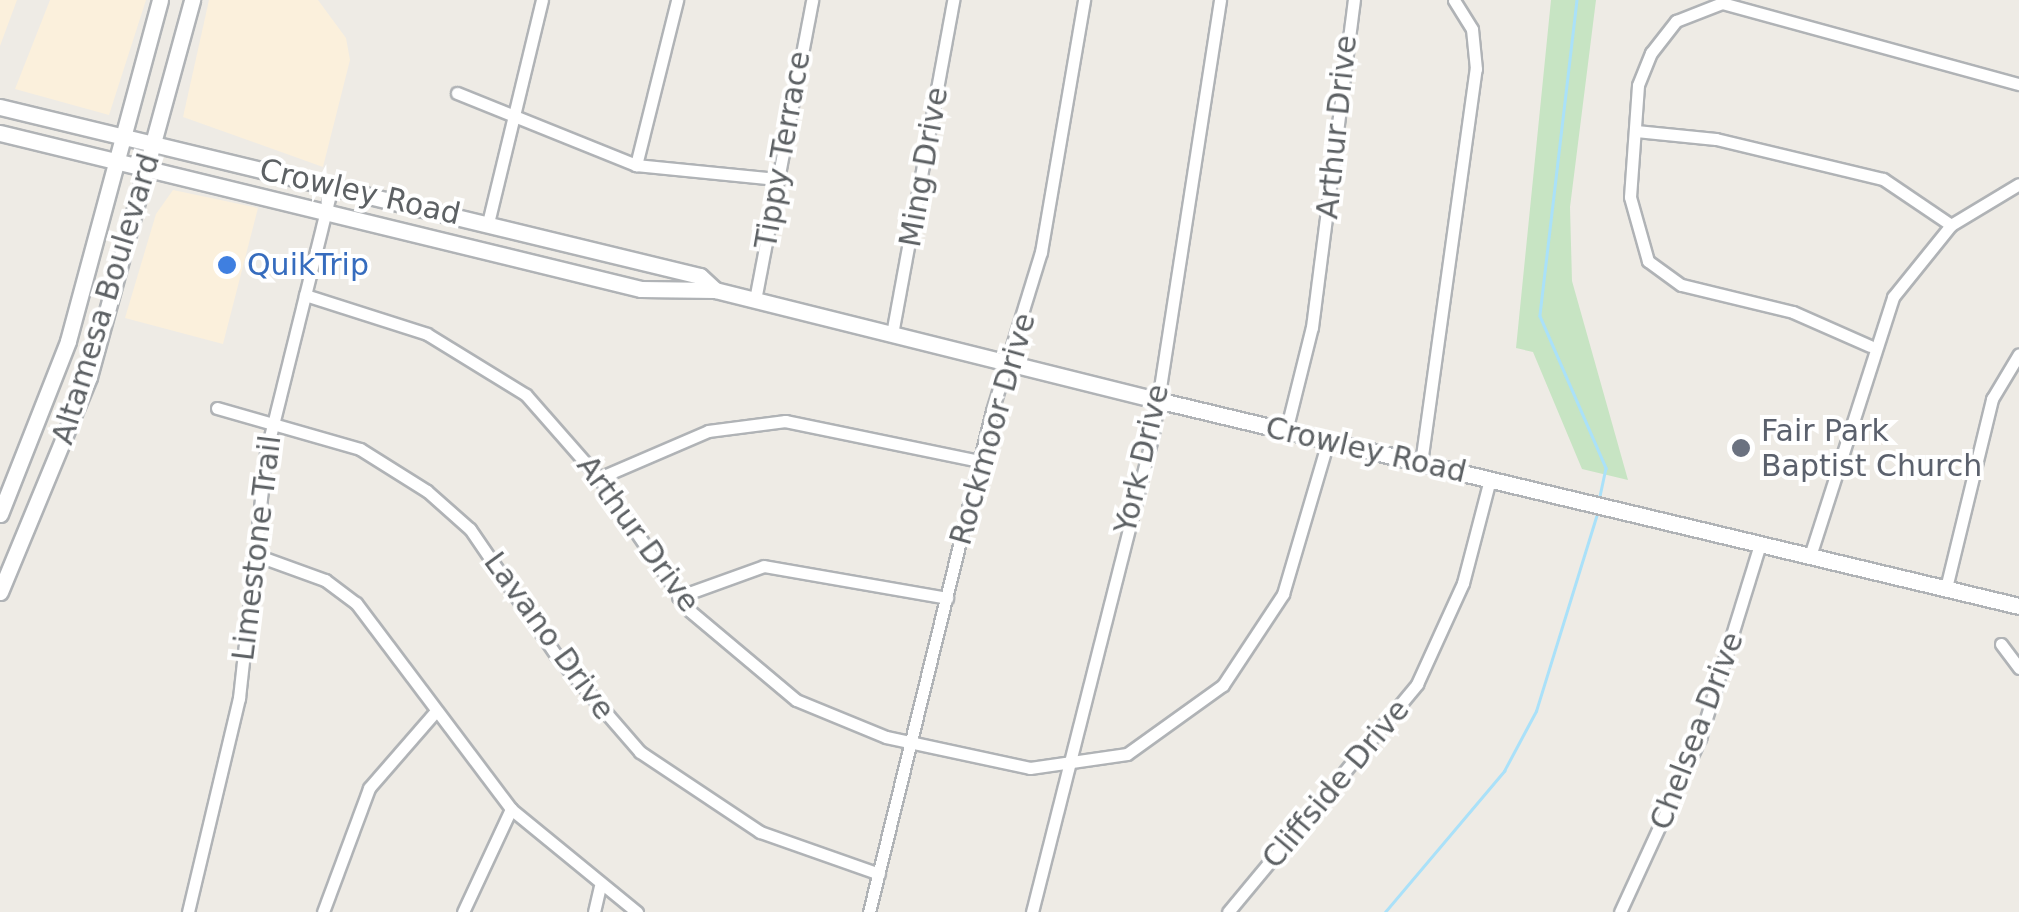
<!DOCTYPE html>
<html>
<head>
<meta charset="utf-8">
<style>
  body { margin:0 }
  #map { position:relative; width:2019px; height:912px; overflow:hidden; background:#eeebe5; font-family:"DejaVu Sans",sans-serif }
  div>[style] { position:absolute }
  .commercial>* { inset:0; background:#fbf0dc }
  .green>* { inset:0; background:#c7e4c3 }
  .stream>* { height:2.5px; margin:-1.25px; padding:0 1.25px; transform-origin:1.25px; border-radius:1.25px; background:#aae1f9 }
  .roads { filter:drop-shadow(2px 0 #b0b3b6) drop-shadow(-2px 0 #b0b3b6) drop-shadow(0 2px #b0b3b6) drop-shadow(0 -2px #b0b3b6) }
  .street>* { height:11px; margin:-5.5px; padding:0 5.5px; transform-origin:5.5px; border-radius:5.5px; background:#fff }
  .secondary>* { height:15px; margin:-7.5px; padding:0 7.5px; transform-origin:7.5px; border-radius:7.5px; background:#fff }
  .dots>* { width:28px; height:28px; translate:-50% -50%; box-sizing:border-box; border:5px solid #fff; border-radius:50% }
  span { translate:-50% -50%; white-space:nowrap; text-align:center; line-height:1.15; -webkit-text-stroke:8px #fff; paint-order:stroke }
  .street-label { font-size:30px; color:#5d6164 }
  .shop-label { font-size:30px; color:#366cbe }
  .left { translate:0 -50%; text-align:left }
  .worship-label { font-size:30px; color:#5b616d }
</style>
</head>
<body>
<div id="map">
  <div class="commercial">
    <div style="clip-path:polygon(0 0,17px 0,0 46px)"></div>
    <div style="clip-path:polygon(50px 0,146px 0,109px 115px,15px 89px)"></div>
    <div style="clip-path:polygon(209px 0,318px 0,346px 38px,350px 60px,323px 167px,183px 117px)"></div>
    <div style="clip-path:polygon(173px 190px,258px 208px,223px 344px,125px 318px,156px 214px)"></div>
  </div>
  <div class="green">
    <div style="clip-path:polygon(1551px 0,1596px 0,1570px 207px,1572px 281px,1628px 480px,1582px 469px,1533px 352px,1516px 348px)"></div>
  </div>
  <div class="stream">
    <div style="left:1577px;top:0;width:318px;rotate:96.7deg"></div>
    <div style="left:1540px;top:316px;width:166px;rotate:66.5deg"></div>
    <div style="left:1606px;top:468px;width:34px;rotate:102deg"></div>
    <div style="left:1385px;top:912px;width:185px;rotate:-49.8deg"></div>
    <div style="left:1504px;top:771px;width:68px;rotate:-61.9deg"></div>
    <div style="left:1536px;top:711px;width:206px;rotate:-72.8deg"></div>
  </div>
  <div class="roads">
    <div class="street">
      <div style="left:457px;top:93px;width:193px;rotate:21.9deg"></div>
      <div style="left:636px;top:165px;width:141px;rotate:5.7deg"></div>
      <div style="left:1636px;top:131px;width:80px;rotate:5.7deg"></div>
      <div style="left:1716px;top:139px;width:172px;rotate:13.5deg"></div>
      <div style="left:1883px;top:179px;width:82px;rotate:34.1deg"></div>
      <div style="left:636px;top:165px;width:170px;rotate:-76deg"></div>
      <div style="left:488px;top:223px;width:229px;rotate:-76.4deg"></div>
      <div style="left:305px;top:295px;width:128px;rotate:17.7deg"></div>
      <div style="left:427px;top:334px;width:116px;rotate:31.6deg"></div>
      <div style="left:526px;top:395px;width:111px;rotate:48.7deg"></div>
      <div style="left:599px;top:478px;width:161px;rotate:55.6deg"></div>
      <div style="left:690px;top:611px;width:138px;rotate:40deg"></div>
      <div style="left:796px;top:700px;width:97px;rotate:22.3deg"></div>
      <div style="left:886px;top:737px;width:147px;rotate:12.1deg"></div>
      <div style="left:1030px;top:768px;width:98px;rotate:-8.2deg"></div>
      <div style="left:1127px;top:754px;width:118px;rotate:-35.7deg"></div>
      <div style="left:1223px;top:685px;width:109px;rotate:-56.6deg"></div>
      <div style="left:1283px;top:594px;width:159px;rotate:-73.6deg"></div>
      <div style="left:755px;top:300px;width:305px;rotate:-79.2deg"></div>
      <div style="left:892px;top:334px;width:340px;rotate:-79.6deg"></div>
      <div style="left:1870px;top:346px;width:84px;rotate:-156.2deg"></div>
      <div style="left:1793px;top:312px;width:115px;rotate:-166.4deg"></div>
      <div style="left:1681px;top:285px;width:41px;rotate:-144deg"></div>
      <div style="left:1648px;top:261px;width:66px;rotate:-105.7deg"></div>
      <div style="left:1630px;top:197px;width:112px;rotate:-85.9deg"></div>
      <div style="left:1638px;top:85px;width:35px;rotate:-68deg"></div>
      <div style="left:1651px;top:53px;width:41px;rotate:-52deg"></div>
      <div style="left:1676px;top:21px;width:49px;rotate:-21.4deg"></div>
      <div style="left:1722px;top:3px;width:308px;rotate:15.3deg"></div>
      <div style="left:217px;top:408px;width:149px;rotate:16deg"></div>
      <div style="left:360px;top:449px;width:79px;rotate:32.1deg"></div>
      <div style="left:427px;top:491px;width:57px;rotate:41.5deg"></div>
      <div style="left:470px;top:529px;width:153px;rotate:55.7deg"></div>
      <div style="left:556px;top:655px;width:128px;rotate:49.1deg"></div>
      <div style="left:640px;top:752px;width:144px;rotate:33.7deg"></div>
      <div style="left:760px;top:832px;width:126px;rotate:19.4deg"></div>
      <div style="left:1286px;top:431px;width:107px;rotate:-76deg"></div>
      <div style="left:1312px;top:327px;width:330px;rotate:-82.7deg"></div>
      <div style="left:1421px;top:463px;width:398px;rotate:-82.1deg"></div>
      <div style="left:1476px;top:69px;width:40px;rotate:-95.7deg"></div>
      <div style="left:1472px;top:29px;width:34px;rotate:-122deg"></div>
      <div style="left:599px;top:478px;width:119px;rotate:-23.3deg"></div>
      <div style="left:708px;top:431px;width:78px;rotate:-7.4deg"></div>
      <div style="left:785px;top:421px;width:199px;rotate:11.6deg"></div>
      <div style="left:253px;top:554px;width:77px;rotate:19.9deg"></div>
      <div style="left:325px;top:580px;width:39px;rotate:37deg"></div>
      <div style="left:356px;top:603px;width:258px;rotate:53deg"></div>
      <div style="left:511px;top:809px;width:163px;rotate:39.3deg"></div>
      <div style="left:1810px;top:556px;width:272px;rotate:-72.2deg"></div>
      <div style="left:1893px;top:297px;width:92px;rotate:-51.1deg"></div>
      <div style="left:1951px;top:225px;width:79px;rotate:-31.1deg"></div>
      <div style="left:1946px;top:588px;width:195px;rotate:-76.3deg"></div>
      <div style="left:1992px;top:399px;width:52px;rotate:-59deg"></div>
      <div style="left:678px;top:597px;width:91px;rotate:-19.8deg"></div>
      <div style="left:764px;top:566px;width:186px;rotate:9.9deg"></div>
      <div style="left:2001px;top:644px;width:30px;rotate:53deg"></div>
      <div style="left:188px;top:912px;width:220px;rotate:-76.6deg"></div>
      <div style="left:239px;top:698px;width:246px;rotate:-83.7deg"></div>
      <div style="left:266px;top:453px;width:275px;rotate:-76.1deg"></div>
      <div style="left:323px;top:912px;width:132px;rotate:-69.6deg"></div>
      <div style="left:369px;top:788px;width:102px;rotate:-49deg"></div>
      <div style="left:463px;top:912px;width:114px;rotate:-65deg"></div>
      <div style="left:594px;top:912px;width:26px;rotate:-77deg"></div>
      <div style="left:869px;top:912px;width:516px;rotate:-76.21deg"></div>
      <div style="left:992px;top:411px;width:166px;rotate:-72.9deg"></div>
      <div style="left:1041px;top:252px;width:256px;rotate:-80.3deg"></div>
      <div style="left:1032px;top:912px;width:494px;rotate:-75.8deg"></div>
      <div style="left:1153px;top:433px;width:438px;rotate:-81.2deg"></div>
      <div style="left:1228px;top:912px;width:296px;rotate:-50.3deg"></div>
      <div style="left:1417px;top:684px;width:111px;rotate:-65.5deg"></div>
      <div style="left:1463px;top:583px;width:107px;rotate:-75.4deg"></div>
      <div style="left:1620px;top:912px;width:192px;rotate:-65.3deg"></div>
      <div style="left:1700px;top:738px;width:203px;rotate:-72.8deg"></div>
    </div>
    <div class="secondary">
      <div style="left:0;top:107px;width:720px;rotate:13.57deg"></div>
      <div style="left:700px;top:276px;width:21px;rotate:43deg"></div>
      <div style="left:715px;top:290px;width:455px;rotate:14deg"></div>
      <div style="left:1157px;top:400px;width:886px;rotate:13.44deg"></div>
      <div style="left:0;top:133px;width:660px;rotate:13.68deg"></div>
      <div style="left:641px;top:289px;width:74px;rotate:0.8deg"></div>
      <div style="left:0;top:514px;width:186px;rotate:-68.5deg"></div>
      <div style="left:68px;top:341px;width:353px;rotate:-74.9deg"></div>
      <div style="left:0;top:592px;width:233px;rotate:-67.5deg"></div>
      <div style="left:89px;top:377px;width:391px;rotate:-74.7deg"></div>
    </div>
  </div>
  <div class="dots">
    <div style="left:227px;top:265px;background:#3f7fe0"></div>
    <div style="left:1741px;top:448px;background:#6b7280"></div>
  </div>
  <div class="street-label">
    <span style="left:1337px;top:127px;rotate:-84deg">Arthur Drive</span>
    <span style="left:783px;top:150px;rotate:-80deg">Tippy Terrace</span>
    <span style="left:924px;top:167px;rotate:-80deg">Ming Drive</span>
    <span style="left:360px;top:192px;rotate:13deg">Crowley Road</span>
    <span style="left:106px;top:299px;rotate:-73deg">Altamesa Boulevard</span>
    <span style="left:993px;top:429px;rotate:-74deg">Rockmoor Drive</span>
    <span style="left:1366px;top:450px;rotate:13deg">Crowley Road</span>
    <span style="left:1142px;top:459px;rotate:-77deg">York Drive</span>
    <span style="left:638px;top:534px;rotate:54deg">Arthur Drive</span>
    <span style="left:257px;top:548px;rotate:-83deg">Limestone Trail</span>
    <span style="left:549px;top:636px;rotate:54deg">Lavano Drive</span>
    <span style="left:1697px;top:731px;rotate:-69deg">Chelsea Drive</span>
    <span style="left:1336px;top:784px;rotate:-50deg">Cliffside Drive</span>
  </div>
  <div class="shop-label">
    <span class="left" style="left:247px;top:265px">QuikTrip</span>
  </div>
  <div class="worship-label">
    <span class="left" style="left:1761px;top:448px">Fair Park<br>Baptist Church</span>
  </div>
</div>
</body>
</html>
